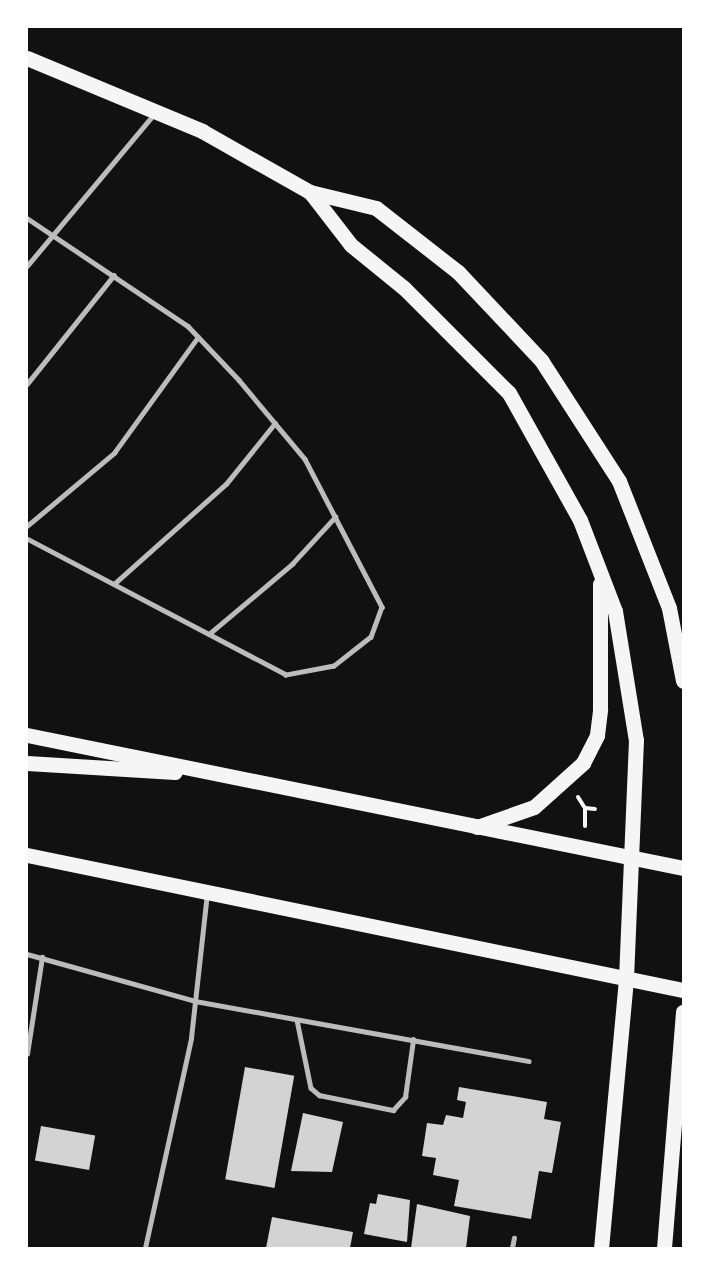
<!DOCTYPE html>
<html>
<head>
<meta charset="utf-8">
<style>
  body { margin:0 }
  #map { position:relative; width:710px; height:1275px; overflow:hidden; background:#111; font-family:"Sofia Sans Condensed",sans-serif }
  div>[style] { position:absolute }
  .building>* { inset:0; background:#d3d3d3; transform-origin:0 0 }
  .path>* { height:4px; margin:-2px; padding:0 2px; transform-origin:2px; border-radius:2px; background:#f5f5f5 }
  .service>* { height:4.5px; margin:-2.25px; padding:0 2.25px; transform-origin:2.25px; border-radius:2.25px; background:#bcbcbc }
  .primary>* { height:15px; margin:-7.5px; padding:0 7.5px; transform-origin:7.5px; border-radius:7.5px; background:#f5f5f5 }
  span { translate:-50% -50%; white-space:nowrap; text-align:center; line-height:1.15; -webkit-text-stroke:4.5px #fff; paint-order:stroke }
  .frame { position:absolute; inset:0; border:28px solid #fff; pointer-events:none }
</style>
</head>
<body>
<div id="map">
  <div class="building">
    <div style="left:245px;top:1067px;width:50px;height:114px;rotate:10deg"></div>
    <div style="clip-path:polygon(459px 1087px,547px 1102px,544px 1119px,561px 1122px,552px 1173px,539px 1171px,531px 1219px,454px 1206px,459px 1180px,433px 1175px,436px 1158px,422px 1156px,427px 1123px,443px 1125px,446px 1115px,463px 1118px,466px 1102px,457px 1100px)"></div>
    <div style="clip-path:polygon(303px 1113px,343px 1122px,332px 1172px,291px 1171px)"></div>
    <div style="left:41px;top:1126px;width:55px;height:35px;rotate:10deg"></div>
    <div style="clip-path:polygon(378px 1194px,410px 1200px,407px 1242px,364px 1234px,370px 1203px,376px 1204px)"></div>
    <div style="clip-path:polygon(417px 1204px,470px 1216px,466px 1248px,411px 1248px)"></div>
    <div style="clip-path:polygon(272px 1217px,353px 1232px,350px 1248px,266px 1248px)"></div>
  </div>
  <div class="path">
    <div style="left:578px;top:797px;width:13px;rotate:58deg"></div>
    <div style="left:585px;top:808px;width:10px;rotate:6deg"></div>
    <div style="left:585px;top:808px;width:18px;rotate:90deg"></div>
  </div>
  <div class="service">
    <div style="left:27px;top:218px;width:194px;rotate:33.9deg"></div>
    <div style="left:188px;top:326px;width:74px;rotate:46.6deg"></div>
    <div style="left:239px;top:380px;width:103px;rotate:50.1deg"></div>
    <div style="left:305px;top:459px;width:167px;rotate:62.5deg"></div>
    <div style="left:382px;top:607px;width:32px;rotate:110deg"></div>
    <div style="left:371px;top:637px;width:47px;rotate:141.9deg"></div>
    <div style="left:334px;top:666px;width:49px;rotate:169.4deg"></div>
    <div style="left:286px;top:675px;width:293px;rotate:-152.3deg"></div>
    <div style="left:27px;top:266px;width:198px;rotate:-50.1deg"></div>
    <div style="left:27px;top:384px;width:139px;rotate:-51.4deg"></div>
    <div style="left:27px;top:526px;width:114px;rotate:-40deg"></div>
    <div style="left:114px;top:453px;width:143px;rotate:-54.1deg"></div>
    <div style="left:114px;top:584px;width:150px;rotate:-41.8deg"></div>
    <div style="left:226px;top:484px;width:78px;rotate:-51.2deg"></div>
    <div style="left:209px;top:634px;width:109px;rotate:-40.1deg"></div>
    <div style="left:292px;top:564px;width:64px;rotate:-47.5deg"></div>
    <div style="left:27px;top:954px;width:174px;rotate:15.6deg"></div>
    <div style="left:195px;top:1001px;width:339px;rotate:10.2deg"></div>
    <div style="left:297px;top:1020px;width:69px;rotate:78.4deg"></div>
    <div style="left:311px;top:1088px;width:11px;rotate:41deg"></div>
    <div style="left:319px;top:1095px;width:76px;rotate:11.5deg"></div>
    <div style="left:393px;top:1110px;width:18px;rotate:-47deg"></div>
    <div style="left:405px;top:1097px;width:58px;rotate:-82deg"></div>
    <div style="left:27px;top:1054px;width:98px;rotate:-81.2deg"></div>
    <div style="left:145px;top:1248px;width:215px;rotate:-77.6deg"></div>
    <div style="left:191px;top:1038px;width:145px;rotate:-83.7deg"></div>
    <div style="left:512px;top:1248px;width:10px;rotate:-79deg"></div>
  </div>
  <div class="primary">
    <div style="left:27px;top:58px;width:190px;rotate:22.6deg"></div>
    <div style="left:202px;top:131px;width:124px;rotate:29.5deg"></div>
    <div style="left:310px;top:192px;width:68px;rotate:13.6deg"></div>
    <div style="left:376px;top:208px;width:104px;rotate:38deg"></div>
    <div style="left:458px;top:272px;width:121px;rotate:46.7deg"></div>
    <div style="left:541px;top:360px;width:144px;rotate:57.2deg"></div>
    <div style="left:619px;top:481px;width:136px;rotate:68.5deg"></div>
    <div style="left:669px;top:608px;width:74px;rotate:79.1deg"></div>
    <div style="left:310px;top:192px;width:67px;rotate:52.3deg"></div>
    <div style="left:351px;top:245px;width:68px;rotate:39.1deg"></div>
    <div style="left:404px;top:288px;width:148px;rotate:45deg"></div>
    <div style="left:509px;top:393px;width:145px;rotate:60.8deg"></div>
    <div style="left:580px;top:520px;width:97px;rotate:69deg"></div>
    <div style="left:615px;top:611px;width:131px;rotate:80.8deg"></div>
    <div style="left:636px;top:740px;width:239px;rotate:92.4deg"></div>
    <div style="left:626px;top:979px;width:270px;rotate:95.3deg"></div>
    <div style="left:27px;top:735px;width:669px;rotate:11.46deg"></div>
    <div style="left:27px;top:763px;width:148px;rotate:3.5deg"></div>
    <div style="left:477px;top:827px;width:60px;rotate:-19.3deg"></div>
    <div style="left:534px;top:807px;width:66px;rotate:-41.9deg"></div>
    <div style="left:583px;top:763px;width:31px;rotate:-63deg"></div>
    <div style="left:597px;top:735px;width:26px;rotate:-83deg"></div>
    <div style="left:600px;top:709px;width:125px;rotate:-90deg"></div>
    <div style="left:27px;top:855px;width:670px;rotate:11.63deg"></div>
    <div style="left:664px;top:1248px;width:237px;rotate:-85.4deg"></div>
  </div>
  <div class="frame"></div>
</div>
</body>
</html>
